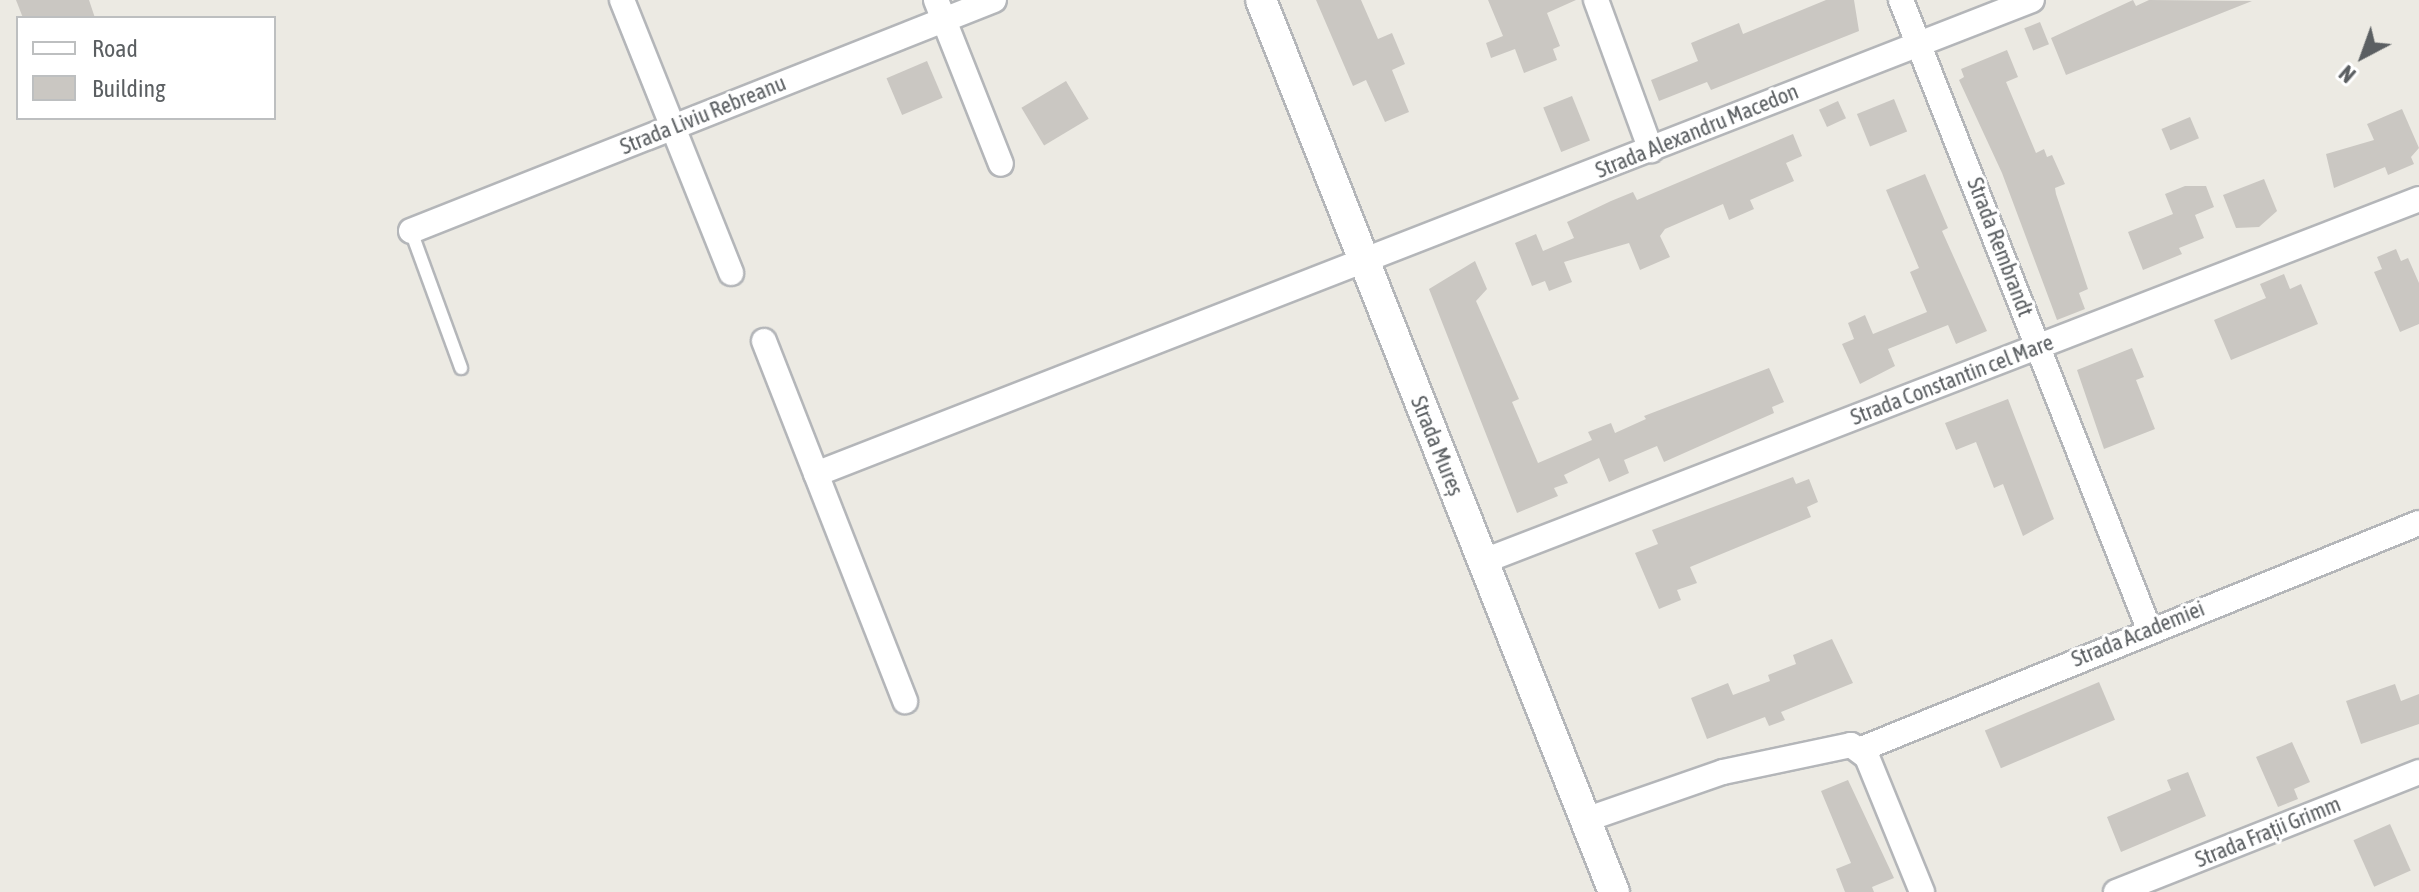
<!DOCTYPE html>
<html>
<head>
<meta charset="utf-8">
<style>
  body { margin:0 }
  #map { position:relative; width:2419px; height:892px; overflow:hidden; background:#eceae3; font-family:"Asap Condensed",sans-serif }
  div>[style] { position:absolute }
  .building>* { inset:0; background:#cac7c2; transform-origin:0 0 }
  .roads { filter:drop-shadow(2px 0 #b4b6b9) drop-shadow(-2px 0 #b4b6b9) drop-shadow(0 2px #b4b6b9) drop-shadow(0 -2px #b4b6b9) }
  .service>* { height:12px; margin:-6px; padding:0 6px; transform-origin:6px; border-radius:6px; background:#fff }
  .minor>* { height:24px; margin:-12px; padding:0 12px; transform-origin:12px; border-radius:12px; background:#fff }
  .tertiary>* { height:30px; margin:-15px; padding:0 15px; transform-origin:15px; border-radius:15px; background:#fff }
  span { translate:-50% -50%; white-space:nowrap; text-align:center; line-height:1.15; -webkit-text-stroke:6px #fff; paint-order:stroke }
  .street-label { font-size:22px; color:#5b5f62 }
  .legend { position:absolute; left:16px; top:16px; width:260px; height:104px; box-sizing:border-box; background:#fff; border:2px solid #bdbfc0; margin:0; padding:10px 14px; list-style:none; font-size:24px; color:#5b5f62 }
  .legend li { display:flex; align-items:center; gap:16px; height:40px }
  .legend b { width:40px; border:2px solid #bdbfc0 }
  .north { position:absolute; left:2323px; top:16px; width:80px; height:80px; -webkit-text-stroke:6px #fff; paint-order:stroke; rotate:221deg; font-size:22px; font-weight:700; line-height:32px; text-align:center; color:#5b5f62 }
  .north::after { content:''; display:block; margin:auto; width:28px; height:36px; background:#5b5f62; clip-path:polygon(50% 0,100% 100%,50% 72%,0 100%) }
</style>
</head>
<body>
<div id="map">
  <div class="building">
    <div style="clip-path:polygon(16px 0,89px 0,95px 18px,23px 18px)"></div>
    <div style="clip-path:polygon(1316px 0,1361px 0,1378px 39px,1392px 33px,1405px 64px,1392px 70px,1409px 112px,1385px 122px,1366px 80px,1353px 86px)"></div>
    <div style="clip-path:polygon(1488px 0,1576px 0,1547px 13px,1560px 46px,1553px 49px,1557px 60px,1524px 73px,1515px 49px,1491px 58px,1486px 43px,1503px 36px)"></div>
    <div style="clip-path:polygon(1826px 0,1854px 0,1859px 31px,1711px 90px,1707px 82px,1659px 101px,1651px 80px,1698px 61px,1691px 43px,1739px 23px,1743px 34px)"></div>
    <div style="clip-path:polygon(2133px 0,2136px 6px,2149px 0,2252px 1px,2066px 75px,2051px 38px)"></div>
    <div style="left:2040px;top:22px;width:24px;height:17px;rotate:68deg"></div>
    <div style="clip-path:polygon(2007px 50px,2018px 77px,2006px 82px,2036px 153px,2044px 149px,2047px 157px,2052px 155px,2065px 184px,2055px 188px,2056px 194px,2088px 289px,2079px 293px,2085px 309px,2057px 320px,2002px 173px,1959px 80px,1964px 77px,1961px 69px)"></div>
    <div style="left:927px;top:61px;width:40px;height:44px;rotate:67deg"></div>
    <div style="left:1066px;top:81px;width:44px;height:52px;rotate:59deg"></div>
    <div style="left:1572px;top:96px;width:48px;height:31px;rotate:68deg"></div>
    <div style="left:1894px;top:99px;width:35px;height:40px;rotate:68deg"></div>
    <div style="left:1838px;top:101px;width:19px;height:21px;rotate:65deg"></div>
    <div style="clip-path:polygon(2402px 109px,2419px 148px,2411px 157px,2414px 164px,2388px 175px,2385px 167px,2334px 188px,2326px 154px,2374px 140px,2367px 124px)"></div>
    <div style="left:2190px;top:117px;width:23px;height:31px;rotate:67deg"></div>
    <div style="clip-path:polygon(1793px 134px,1802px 156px,1786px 163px,1794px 181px,1750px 200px,1754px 209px,1729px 220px,1723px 204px,1665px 229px,1660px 236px,1670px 257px,1640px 270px,1629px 243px,1564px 262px,1572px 282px,1549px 291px,1545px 281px,1532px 286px,1515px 243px,1536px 234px,1543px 251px,1574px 238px,1567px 222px,1611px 201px,1633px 192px,1637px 200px)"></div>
    <div style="clip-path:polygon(1925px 174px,1948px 228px,1942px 231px,1987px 331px,1956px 344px,1948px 325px,1888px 349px,1895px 366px,1860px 384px,1842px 344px,1854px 339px,1848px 323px,1865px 315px,1873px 334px,1927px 312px,1910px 272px,1919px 268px,1886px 190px)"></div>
    <div style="clip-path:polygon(2264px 179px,2277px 211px,2259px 227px,2236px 228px,2223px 195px)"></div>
    <div style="clip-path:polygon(2185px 186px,2206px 186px,2214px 207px,2195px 215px,2204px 238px,2179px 248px,2182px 254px,2143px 270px,2128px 232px,2173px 214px,2165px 194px)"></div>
    <div style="clip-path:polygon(2396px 249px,2401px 261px,2408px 258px,2419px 283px,2419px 324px,2400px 332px,2374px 272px,2382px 269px,2377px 257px)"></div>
    <div style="clip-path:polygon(1475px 261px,1487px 289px,1476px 301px,1519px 399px,1512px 402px,1538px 463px,1592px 440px,1588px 432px,1611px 423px,1615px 433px,1646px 419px,1644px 416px,1769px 368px,1784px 402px,1772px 407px,1774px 413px,1664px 462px,1657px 446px,1624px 460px,1629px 473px,1609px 482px,1599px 458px,1564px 475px,1568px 483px,1554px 488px,1558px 496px,1517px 513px,1429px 289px)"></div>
    <div style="clip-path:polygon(2284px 274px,2290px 289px,2301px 284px,2318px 324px,2231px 360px,2214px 320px,2266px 298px,2260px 284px)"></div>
    <div style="clip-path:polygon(2132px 348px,2144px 377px,2136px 380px,2155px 429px,2104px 449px,2077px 370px)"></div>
    <div style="clip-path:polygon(2008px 399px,2054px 519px,2023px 536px,2003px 484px,1994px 488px,1976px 442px,1956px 450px,1945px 423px)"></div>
    <div style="clip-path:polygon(1793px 477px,1796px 484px,1809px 479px,1818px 502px,1807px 507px,1811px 517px,1690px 567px,1697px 583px,1677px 590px,1681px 600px,1659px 609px,1635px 553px,1658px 544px,1652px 530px)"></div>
    <div style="clip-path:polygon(1832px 639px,1853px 683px,1781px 712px,1785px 720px,1769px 726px,1765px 717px,1707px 739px,1691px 698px,1728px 683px,1733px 695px,1770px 681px,1768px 675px,1796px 664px,1793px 655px)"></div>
    <div style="left:2099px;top:682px;width:41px;height:124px;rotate:67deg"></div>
    <div style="clip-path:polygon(2395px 684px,2401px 701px,2419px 694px,2419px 724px,2361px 744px,2346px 701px)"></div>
    <div style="clip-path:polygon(2292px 742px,2310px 782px,2294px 789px,2298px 799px,2278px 807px,2256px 757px)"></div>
    <div style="clip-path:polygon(2188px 772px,2206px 816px,2121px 852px,2107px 817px,2171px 790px,2167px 780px)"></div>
    <div style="clip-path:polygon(1848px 780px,1894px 878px,1872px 887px,1874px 892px,1845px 892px,1836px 869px,1851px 863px,1821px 791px)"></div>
    <div style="left:2390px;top:824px;width:51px;height:40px;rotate:66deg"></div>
  </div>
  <div class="roads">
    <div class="service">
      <div style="left:411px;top:231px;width:146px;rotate:69.9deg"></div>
    </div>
    <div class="minor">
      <div style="left:622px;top:0;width:294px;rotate:68.2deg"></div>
      <div style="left:936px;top:0;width:176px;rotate:68.4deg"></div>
      <div style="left:1596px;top:0;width:160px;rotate:69.9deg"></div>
      <div style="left:1901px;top:0;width:676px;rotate:68.48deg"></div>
      <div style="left:411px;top:231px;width:627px;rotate:-21.61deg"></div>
      <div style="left:764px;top:341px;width:387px;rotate:68.6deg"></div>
      <div style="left:816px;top:474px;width:1305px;rotate:-21.3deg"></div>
      <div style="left:1484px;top:561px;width:1003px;rotate:-21.16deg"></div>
      <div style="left:1859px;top:750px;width:604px;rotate:-22.07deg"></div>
      <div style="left:1585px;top:820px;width:146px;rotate:-19.2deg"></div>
      <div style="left:1723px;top:772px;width:131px;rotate:-11.9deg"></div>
      <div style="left:1851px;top:745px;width:20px;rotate:37deg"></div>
      <div style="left:1867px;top:757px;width:146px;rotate:67.8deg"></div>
      <div style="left:2116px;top:892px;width:326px;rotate:-21.6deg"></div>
    </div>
    <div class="tertiary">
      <div style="left:1261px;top:0;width:959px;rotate:68.41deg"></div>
    </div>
  </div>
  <div class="street-label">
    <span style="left:703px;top:115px;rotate:-22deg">Strada Liviu Rebreanu</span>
    <span style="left:1697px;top:131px;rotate:-22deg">Strada Alexandru Macedon</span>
    <span style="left:2000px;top:247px;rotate:69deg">Strada Rembrandt</span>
    <span style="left:1952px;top:380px;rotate:-21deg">Strada Constantin cel Mare</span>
    <span style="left:1437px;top:446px;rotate:68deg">Strada Mureș</span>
    <span style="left:2138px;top:634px;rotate:-22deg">Strada Academiei</span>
    <span style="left:2268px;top:832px;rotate:-22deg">Strada Frații Grimm</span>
  </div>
  <ul class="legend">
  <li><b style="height:10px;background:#fff"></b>Road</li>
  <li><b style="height:22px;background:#cac7c2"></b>Building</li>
  </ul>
  <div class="north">N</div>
</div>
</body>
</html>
